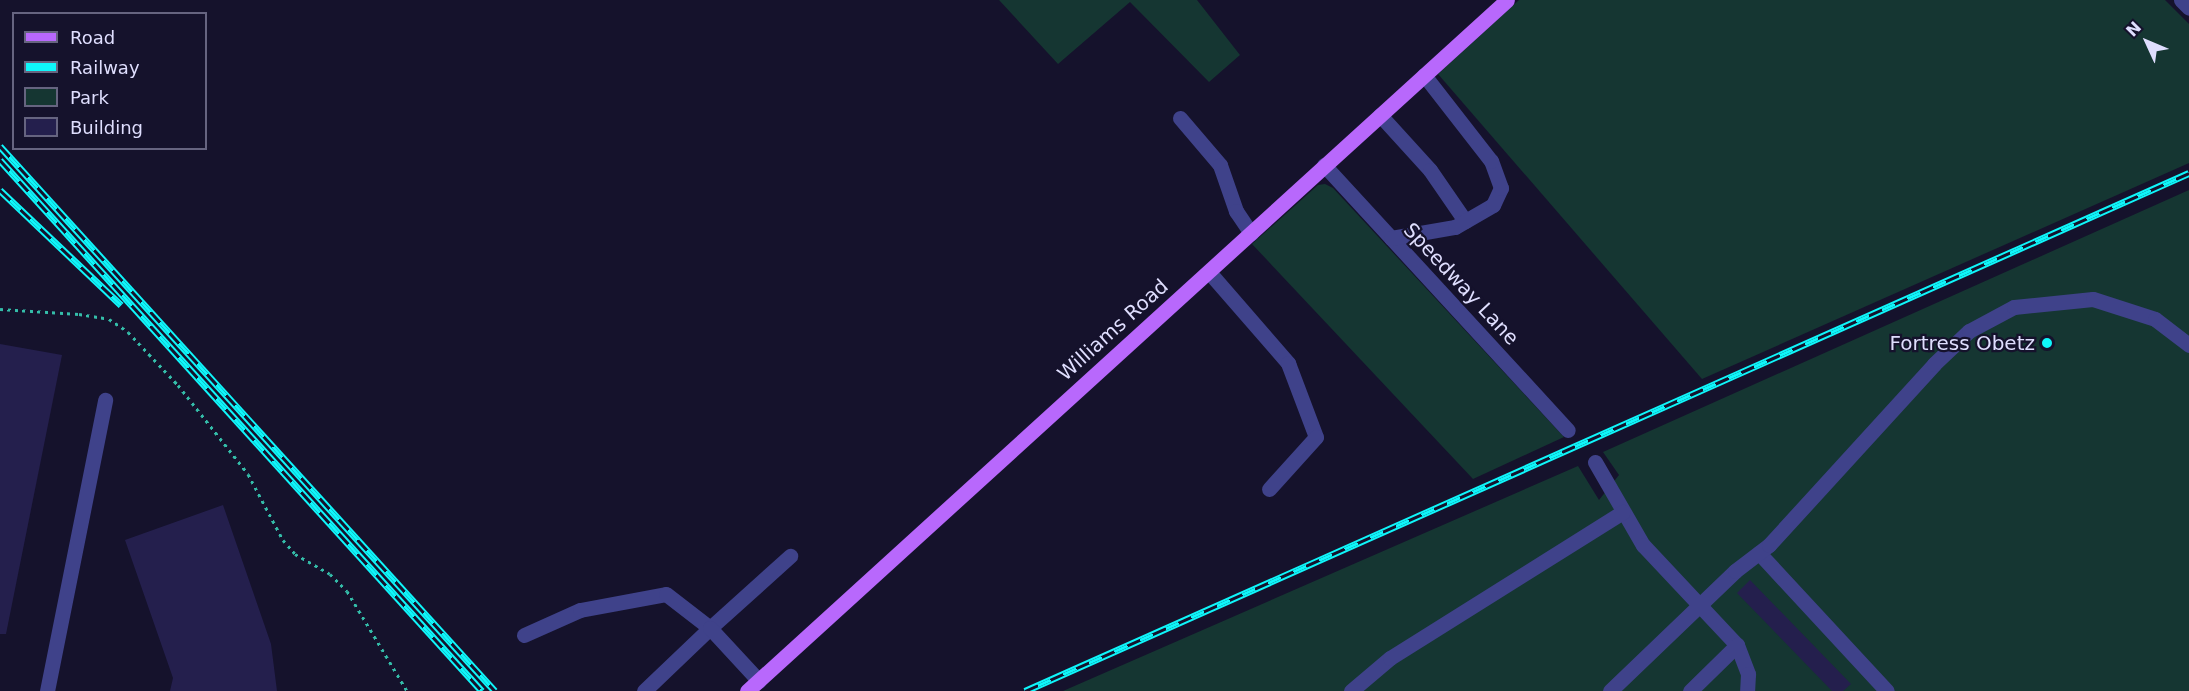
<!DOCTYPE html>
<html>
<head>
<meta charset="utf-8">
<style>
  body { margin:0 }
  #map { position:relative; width:2189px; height:691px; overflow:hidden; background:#15122c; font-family:"DejaVu Sans",sans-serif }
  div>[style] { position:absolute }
  .green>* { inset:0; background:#153632 }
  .building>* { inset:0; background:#241f4d }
  .path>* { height:3px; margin-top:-1.5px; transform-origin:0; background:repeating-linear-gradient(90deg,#34bda9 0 3px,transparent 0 7.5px) }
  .minor>* { height:15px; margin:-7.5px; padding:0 7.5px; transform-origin:7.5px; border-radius:7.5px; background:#3f428a }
  .major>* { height:15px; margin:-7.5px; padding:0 7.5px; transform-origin:7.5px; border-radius:7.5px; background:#b868fc }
  .rail>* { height:7px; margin-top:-3.5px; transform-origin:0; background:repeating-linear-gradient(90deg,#15122c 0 14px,#0ff6fa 0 28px); box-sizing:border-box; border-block:2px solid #0ff6fa }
  .dots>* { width:16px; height:16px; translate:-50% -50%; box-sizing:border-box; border:3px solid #15122c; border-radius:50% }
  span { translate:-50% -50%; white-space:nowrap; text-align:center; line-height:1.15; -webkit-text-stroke:4.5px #15122c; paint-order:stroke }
  .street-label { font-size:20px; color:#dfdefe }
  .poi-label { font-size:20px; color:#dfdefe }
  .right { translate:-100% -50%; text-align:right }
  .legend { position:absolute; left:12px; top:12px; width:195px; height:138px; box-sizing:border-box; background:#15122c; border:2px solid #666480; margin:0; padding:8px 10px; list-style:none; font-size:18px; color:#dfdefe }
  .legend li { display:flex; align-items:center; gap:12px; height:30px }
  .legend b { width:30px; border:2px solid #666480 }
  .north { position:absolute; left:2117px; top:12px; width:60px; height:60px; -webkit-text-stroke:4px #15122c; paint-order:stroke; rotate:314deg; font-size:16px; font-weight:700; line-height:24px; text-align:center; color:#dfdefe }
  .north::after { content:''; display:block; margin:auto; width:21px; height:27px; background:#dfdefe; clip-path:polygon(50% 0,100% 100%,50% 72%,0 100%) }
</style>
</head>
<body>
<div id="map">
  <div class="green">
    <div style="clip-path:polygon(999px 0,1197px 0,1240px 55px,1209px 82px,1130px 2px,1058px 64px)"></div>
    <div style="clip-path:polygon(1519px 0,2165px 0,2189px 24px,2189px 163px,1702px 379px,1438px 74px)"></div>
    <div style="clip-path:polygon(1325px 184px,1333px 188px,1564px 437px,1473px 479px,1252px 244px,1318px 185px)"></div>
    <div style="clip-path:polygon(2189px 190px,2189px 691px,1063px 691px,1578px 466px,1599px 500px,1619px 475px,1603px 452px)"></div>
  </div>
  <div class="building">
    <div style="clip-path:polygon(0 344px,62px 355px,6px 634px,0 634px)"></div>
    <div style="clip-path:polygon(223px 505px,271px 644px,277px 691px,170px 691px,173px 678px,125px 540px)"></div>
    <div style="clip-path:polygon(1750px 580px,1851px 684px,1843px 691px,1832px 691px,1737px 593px)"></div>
  </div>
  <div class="path">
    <div style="left:0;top:309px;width:79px;rotate:3.6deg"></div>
    <div style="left:79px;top:314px;width:30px;rotate:9deg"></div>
    <div style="left:109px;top:319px;width:23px;rotate:34deg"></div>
    <div style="left:128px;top:332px;width:73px;rotate:46.7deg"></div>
    <div style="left:178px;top:385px;width:113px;rotate:51.8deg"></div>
    <div style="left:248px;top:474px;width:75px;rotate:62.1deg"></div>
    <div style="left:283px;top:540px;width:18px;rotate:49deg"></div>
    <div style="left:295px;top:554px;width:40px;rotate:29.7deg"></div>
    <div style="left:330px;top:574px;width:24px;rotate:45deg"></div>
    <div style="left:347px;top:591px;width:117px;rotate:59deg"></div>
  </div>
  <div class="minor">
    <div style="left:2181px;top:0;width:11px;rotate:45deg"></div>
    <div style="left:1380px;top:115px;width:74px;rotate:47.7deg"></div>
    <div style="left:1430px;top:170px;width:62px;rotate:55.5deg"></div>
    <div style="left:1180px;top:118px;width:62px;rotate:49.6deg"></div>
    <div style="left:1220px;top:165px;width:49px;rotate:70.8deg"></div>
    <div style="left:1236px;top:211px;width:27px;rotate:56deg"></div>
    <div style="left:1324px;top:165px;width:360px;rotate:47.4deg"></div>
    <div style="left:1391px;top:238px;width:65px;rotate:-9.8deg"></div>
    <div style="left:1455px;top:227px;width:44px;rotate:-30.1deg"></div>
    <div style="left:1493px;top:205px;width:19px;rotate:-65deg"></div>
    <div style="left:1501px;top:188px;width:29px;rotate:-110deg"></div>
    <div style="left:1491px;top:161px;width:109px;rotate:-127.9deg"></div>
    <div style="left:1209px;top:272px;width:121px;rotate:49deg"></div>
    <div style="left:1288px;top:363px;width:79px;rotate:69.3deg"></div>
    <div style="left:1316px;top:437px;width:70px;rotate:132.1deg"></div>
    <div style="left:1595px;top:462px;width:96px;rotate:60deg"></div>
    <div style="left:1643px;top:545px;width:137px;rotate:46.8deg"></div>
    <div style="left:1737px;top:645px;width:31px;rotate:69deg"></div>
    <div style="left:1748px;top:674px;width:17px;rotate:93deg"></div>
    <div style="left:1759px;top:553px;width:188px;rotate:47.2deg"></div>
    <div style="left:524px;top:635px;width:61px;rotate:-24.1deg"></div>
    <div style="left:580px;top:610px;width:87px;rotate:-10.5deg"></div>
    <div style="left:666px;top:594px;width:56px;rotate:37.7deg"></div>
    <div style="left:710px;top:628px;width:108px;rotate:-42deg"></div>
    <div style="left:47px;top:691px;width:297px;rotate:-78.7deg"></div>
    <div style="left:644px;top:691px;width:91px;rotate:-43.7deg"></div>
    <div style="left:710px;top:628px;width:72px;rotate:47.2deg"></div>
    <div style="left:1351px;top:691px;width:51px;rotate:-40.2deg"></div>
    <div style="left:1390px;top:658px;width:275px;rotate:-32.1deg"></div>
    <div style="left:1610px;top:691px;width:173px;rotate:-43.8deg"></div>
    <div style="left:1735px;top:571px;width:43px;rotate:-37.4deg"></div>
    <div style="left:1769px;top:545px;width:245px;rotate:-47.6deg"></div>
    <div style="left:1934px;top:364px;width:48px;rotate:-43.3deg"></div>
    <div style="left:1969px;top:331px;width:51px;rotate:-28.1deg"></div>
    <div style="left:2014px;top:307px;width:79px;rotate:-5.8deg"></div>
    <div style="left:2093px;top:299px;width:65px;rotate:17.9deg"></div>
    <div style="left:2155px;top:319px;width:43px;rotate:37.4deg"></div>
    <div style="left:1690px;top:691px;width:66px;rotate:-44.4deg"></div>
  </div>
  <div class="major">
    <div style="left:747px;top:691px;width:1027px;rotate:-42.28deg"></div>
  </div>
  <div class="rail">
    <div style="left:0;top:146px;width:736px;rotate:47.75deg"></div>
    <div style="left:0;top:160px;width:717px;rotate:47.77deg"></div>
    <div style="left:0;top:190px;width:167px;rotate:43.5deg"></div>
    <div style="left:1025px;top:691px;width:1274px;rotate:-23.99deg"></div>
  </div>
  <div class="dots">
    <div style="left:2047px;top:343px;background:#0ff6fa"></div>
  </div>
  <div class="street-label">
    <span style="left:1461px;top:284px;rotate:47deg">Speedway Lane</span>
    <span style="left:1113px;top:330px;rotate:-42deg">Williams Road</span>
  </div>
  <div class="poi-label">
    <span class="right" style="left:2035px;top:343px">Fortress Obetz</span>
  </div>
  <ul class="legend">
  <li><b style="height:8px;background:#b868fc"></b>Road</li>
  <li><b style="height:8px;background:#0ff6fa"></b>Railway</li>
  <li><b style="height:16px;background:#153632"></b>Park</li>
  <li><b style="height:16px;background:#241f4d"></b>Building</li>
  </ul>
  <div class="north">N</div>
</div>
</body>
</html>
